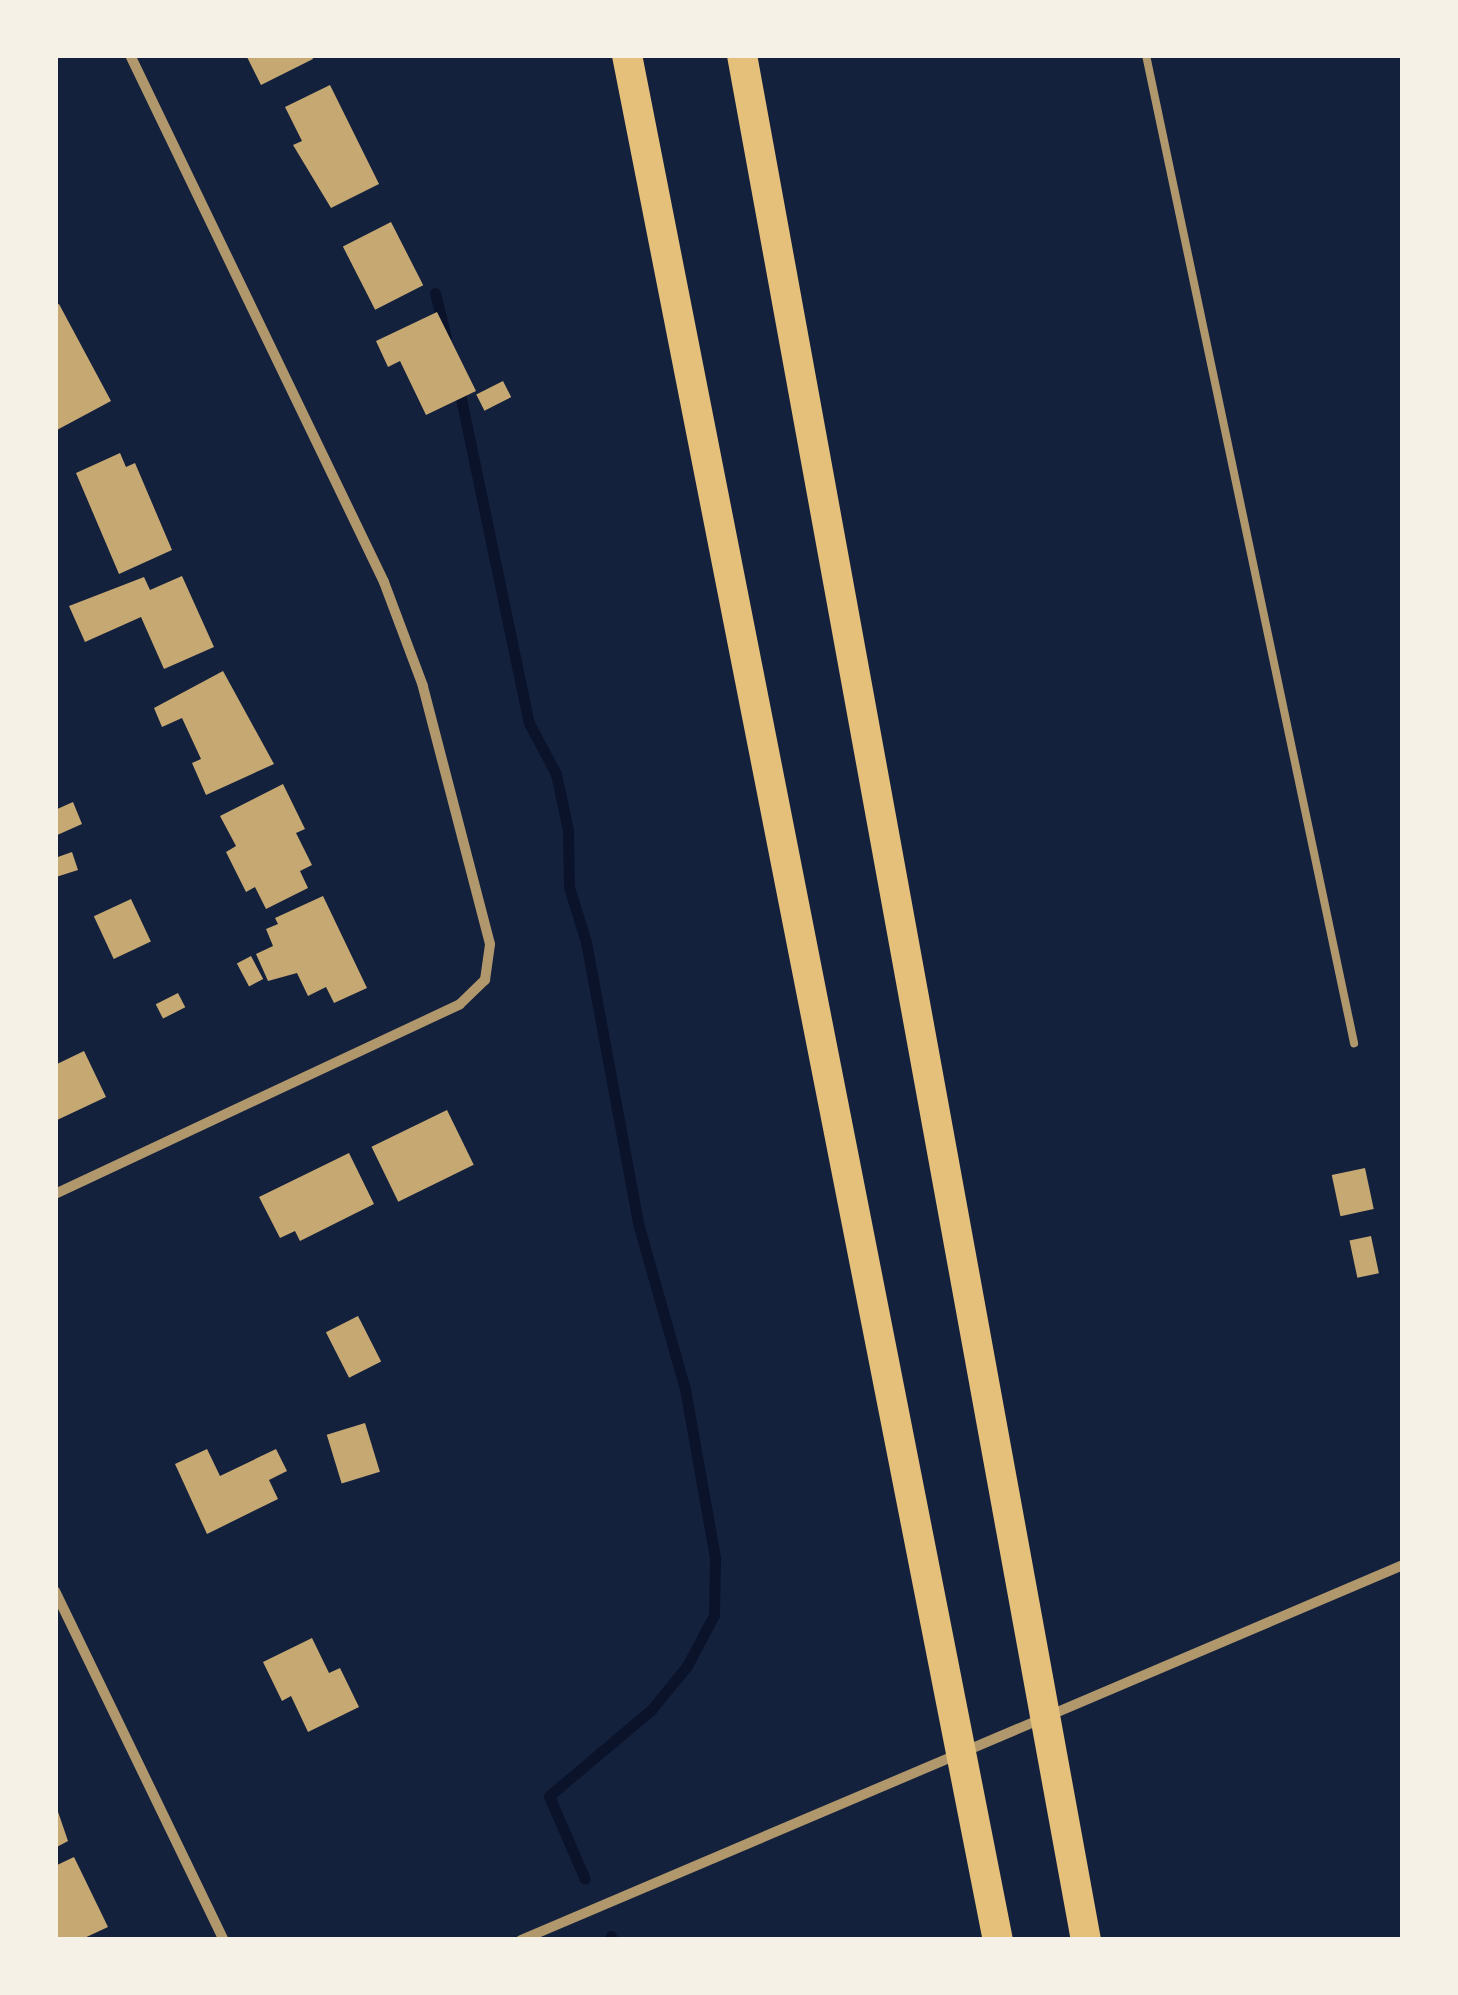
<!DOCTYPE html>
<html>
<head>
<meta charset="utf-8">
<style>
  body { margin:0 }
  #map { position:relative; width:1458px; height:1995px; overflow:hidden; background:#14213d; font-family:"Source Sans 3",sans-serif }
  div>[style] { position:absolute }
  .stream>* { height:11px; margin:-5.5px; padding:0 5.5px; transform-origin:5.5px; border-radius:5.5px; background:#0b132b }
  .building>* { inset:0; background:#c6a872; transform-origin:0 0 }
  .service>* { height:8px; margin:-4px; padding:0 4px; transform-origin:4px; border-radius:4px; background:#b1986c }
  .minor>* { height:10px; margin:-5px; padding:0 5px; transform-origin:5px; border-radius:5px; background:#b1986c }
  .motorway>* { height:30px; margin:-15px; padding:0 15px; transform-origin:15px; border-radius:15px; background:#e5c07b }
  span { translate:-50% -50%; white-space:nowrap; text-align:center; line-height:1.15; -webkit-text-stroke:9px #f6f1e7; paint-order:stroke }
  .frame { position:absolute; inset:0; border:58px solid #f6f1e7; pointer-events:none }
</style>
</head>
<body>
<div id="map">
  <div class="stream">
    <div style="left:435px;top:293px;width:45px;rotate:76deg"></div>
    <div style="left:458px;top:384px;width:346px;rotate:78.2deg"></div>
    <div style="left:529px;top:723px;width:58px;rotate:62.1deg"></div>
    <div style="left:556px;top:774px;width:57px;rotate:77.9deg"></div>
    <div style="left:568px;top:830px;width:57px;rotate:89deg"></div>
    <div style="left:569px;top:887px;width:58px;rotate:72.8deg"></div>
    <div style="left:586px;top:942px;width:286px;rotate:79.5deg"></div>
    <div style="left:638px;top:1223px;width:173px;rotate:74.2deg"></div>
    <div style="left:685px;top:1389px;width:172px;rotate:79.9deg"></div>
    <div style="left:715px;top:1558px;width:57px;rotate:91deg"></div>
    <div style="left:714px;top:1615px;width:58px;rotate:117.9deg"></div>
    <div style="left:687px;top:1666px;width:57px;rotate:129.3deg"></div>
    <div style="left:651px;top:1710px;width:133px;rotate:139.9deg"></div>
    <div style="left:549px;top:1796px;width:90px;rotate:66.6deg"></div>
    <div style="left:611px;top:1936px;width:4px;rotate:76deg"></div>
  </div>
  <div class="building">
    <div style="clip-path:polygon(246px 55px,311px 55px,313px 59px,261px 85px)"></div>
    <div style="clip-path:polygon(330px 85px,379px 184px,331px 208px,293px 145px,302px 141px,285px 107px)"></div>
    <div style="left:391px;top:222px;width:71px;height:54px;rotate:63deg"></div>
    <div style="clip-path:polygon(59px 304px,111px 401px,55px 431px,55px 306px)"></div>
    <div style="clip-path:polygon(437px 312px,476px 391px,426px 415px,400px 361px,388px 367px,376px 341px)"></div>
    <div style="left:503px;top:381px;width:18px;height:30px;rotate:63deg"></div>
    <div style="clip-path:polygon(120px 453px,126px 467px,135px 463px,172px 550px,119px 574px,76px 473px)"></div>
    <div style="clip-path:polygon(182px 576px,214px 647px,164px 669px,141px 617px,85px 642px,69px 606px,144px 577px,150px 590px)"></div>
    <div style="clip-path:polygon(223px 671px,274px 764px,206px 795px,192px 763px,201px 759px,182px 718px,162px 727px,154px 708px)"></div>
    <div style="clip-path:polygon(283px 784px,305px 829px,296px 833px,312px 865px,300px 871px,308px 888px,266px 909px,255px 887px,246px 892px,226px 852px,236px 846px,220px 816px)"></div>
    <div style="clip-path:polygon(73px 802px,82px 824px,55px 836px,55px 810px)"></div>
    <div style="clip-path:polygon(72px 852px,78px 870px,56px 877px,55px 858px)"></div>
    <div style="clip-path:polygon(323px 896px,367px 988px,334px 1003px,326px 987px,308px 996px,297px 973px,268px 981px,256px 954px,273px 946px,266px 929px,278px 924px,275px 918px)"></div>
    <div style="left:131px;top:899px;width:47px;height:41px;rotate:65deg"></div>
    <div style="left:251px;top:956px;width:26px;height:16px;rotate:62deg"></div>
    <div style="left:178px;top:993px;width:16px;height:25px;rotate:63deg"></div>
    <div style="clip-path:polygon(84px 1051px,106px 1097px,55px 1121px,55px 1065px)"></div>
    <div style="left:447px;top:1110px;width:61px;height:84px;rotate:64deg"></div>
    <div style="clip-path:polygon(349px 1153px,374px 1204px,300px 1241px,295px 1231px,280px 1238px,259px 1197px)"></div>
    <div style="left:1365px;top:1168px;width:42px;height:34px;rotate:78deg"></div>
    <div style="left:1371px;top:1236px;width:38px;height:22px;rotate:78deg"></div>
    <div style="left:358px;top:1316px;width:51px;height:36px;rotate:63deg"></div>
    <div style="left:365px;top:1423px;width:51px;height:40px;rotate:73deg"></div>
    <div style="clip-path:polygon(207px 1449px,220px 1476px,276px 1449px,287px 1471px,269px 1480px,278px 1499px,207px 1534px,175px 1464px)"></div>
    <div style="clip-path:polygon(312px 1638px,329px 1673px,340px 1668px,359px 1707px,308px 1732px,291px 1696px,282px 1701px,263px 1662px)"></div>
    <div style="clip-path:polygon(55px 1803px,68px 1841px,55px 1848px)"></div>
    <div style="clip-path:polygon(74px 1857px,108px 1927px,80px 1940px,57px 1940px,55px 1866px)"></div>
  </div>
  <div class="service">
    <div style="left:1146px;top:55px;width:1010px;rotate:78.11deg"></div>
  </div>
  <div class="minor">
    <div style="left:55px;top:1194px;width:447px;rotate:-25.1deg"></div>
    <div style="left:460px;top:1004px;width:35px;rotate:-44deg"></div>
    <div style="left:485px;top:980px;width:36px;rotate:-82deg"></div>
    <div style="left:490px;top:944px;width:267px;rotate:-104.6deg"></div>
    <div style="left:423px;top:686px;width:111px;rotate:-110.6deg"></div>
    <div style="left:384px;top:582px;width:585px;rotate:-115.73deg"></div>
    <div style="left:55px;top:1591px;width:388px;rotate:64.2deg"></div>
    <div style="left:521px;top:1940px;width:958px;rotate:-23.03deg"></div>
  </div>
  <div class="motorway">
    <div style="left:627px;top:55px;width:1921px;rotate:78.87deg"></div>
    <div style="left:742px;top:55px;width:1916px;rotate:79.66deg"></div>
  </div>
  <div class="frame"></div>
</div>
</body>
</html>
